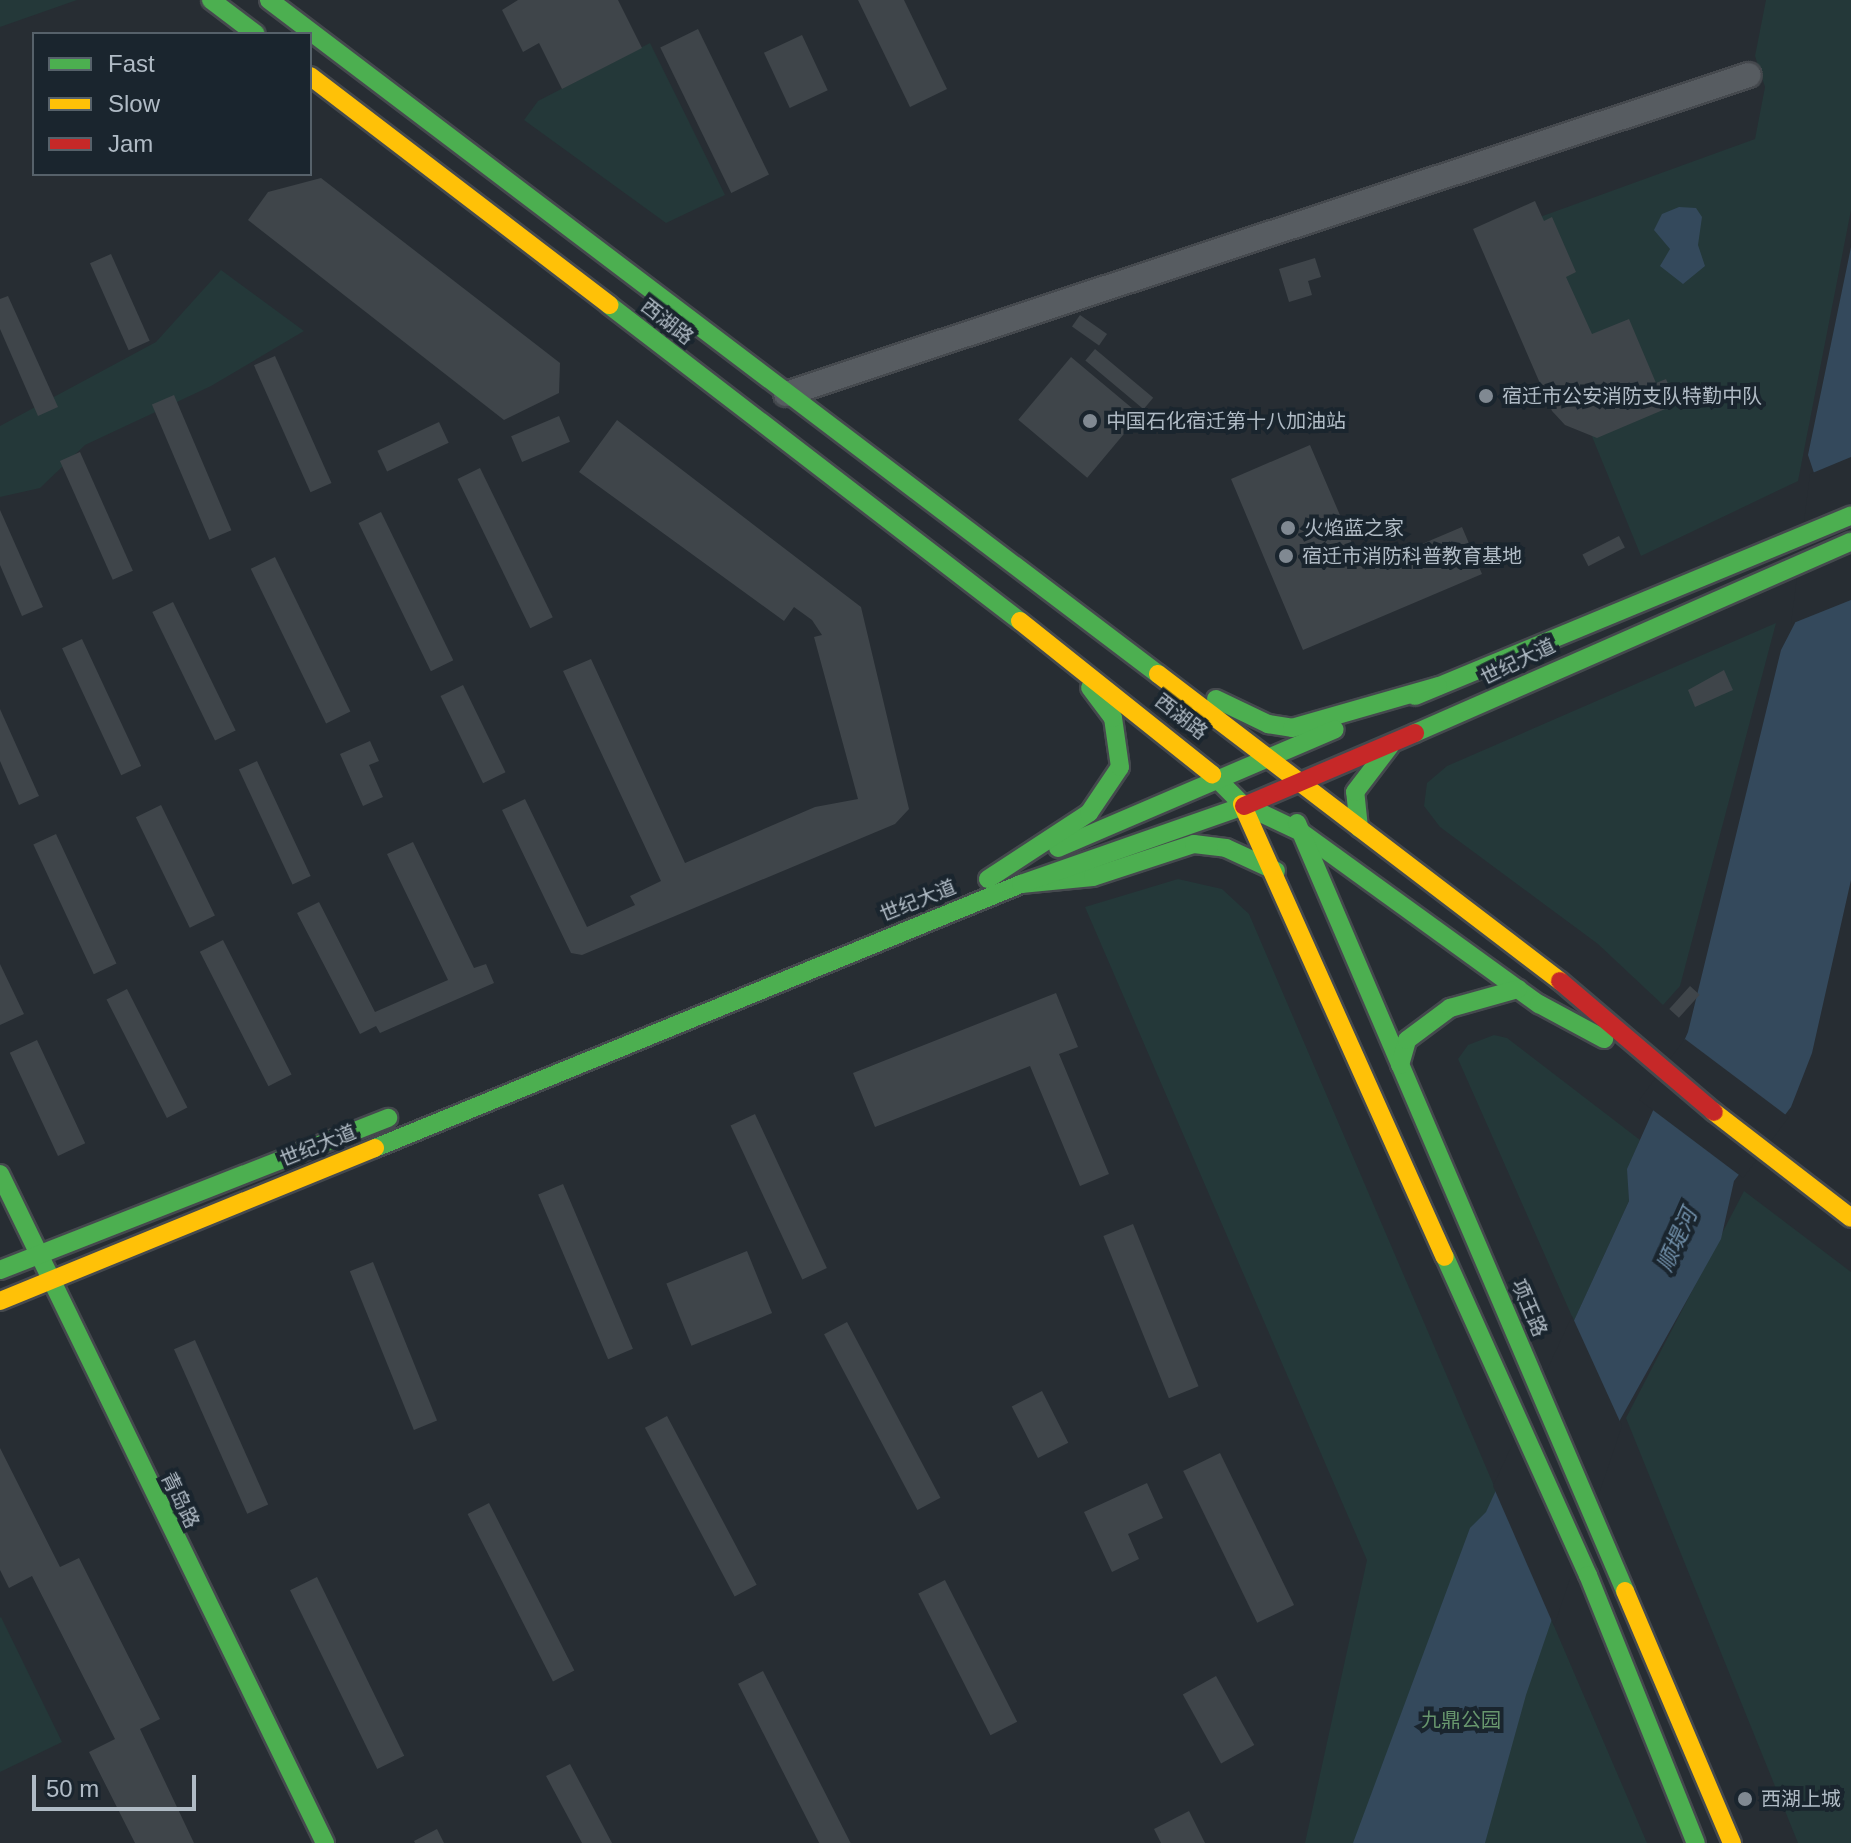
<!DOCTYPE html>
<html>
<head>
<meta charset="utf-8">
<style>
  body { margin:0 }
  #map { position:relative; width:1851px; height:1843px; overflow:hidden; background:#272d33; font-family:Arial,"Noto Sans SC",sans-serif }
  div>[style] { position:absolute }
  .green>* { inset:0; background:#243839 }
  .water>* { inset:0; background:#34495c }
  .pier>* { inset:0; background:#272d33; transform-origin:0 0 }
  .building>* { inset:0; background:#3f454a; transform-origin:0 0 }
  .roads { filter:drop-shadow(2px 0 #45494e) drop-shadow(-2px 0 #45494e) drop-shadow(0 2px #45494e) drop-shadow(0 -2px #45494e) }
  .street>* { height:24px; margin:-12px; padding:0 12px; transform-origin:12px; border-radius:12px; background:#575c61 }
  .fast>* { height:18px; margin:-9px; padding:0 9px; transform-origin:9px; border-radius:9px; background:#4caf50 }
  .slow>* { height:18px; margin:-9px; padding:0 9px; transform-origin:9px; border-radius:9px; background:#ffc107 }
  .jam>* { height:18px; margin:-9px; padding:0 9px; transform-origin:9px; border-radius:9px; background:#c62828 }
  .dots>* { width:22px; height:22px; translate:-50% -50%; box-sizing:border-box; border:4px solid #1a252e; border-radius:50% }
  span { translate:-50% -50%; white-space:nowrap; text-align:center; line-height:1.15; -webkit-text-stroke:8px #1a252e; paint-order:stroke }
  .street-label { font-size:20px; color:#b0bbc5 }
  .poi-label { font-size:20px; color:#b0bbc5 }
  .left { translate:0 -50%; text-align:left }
  .park-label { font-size:20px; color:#67966d }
  .water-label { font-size:22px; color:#708fa9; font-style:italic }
  .legend { position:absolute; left:32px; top:32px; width:280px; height:144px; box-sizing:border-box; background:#1a252e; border:2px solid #56616a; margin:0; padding:10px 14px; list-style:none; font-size:24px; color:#b0bbc5 }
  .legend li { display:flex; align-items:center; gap:16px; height:40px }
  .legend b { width:40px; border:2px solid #56616a }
  .scale { position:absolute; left:32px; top:1775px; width:164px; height:36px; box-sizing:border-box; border:4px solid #b0bbc5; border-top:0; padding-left:10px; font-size:24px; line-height:28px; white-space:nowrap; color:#b0bbc5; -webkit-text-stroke:6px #1a252e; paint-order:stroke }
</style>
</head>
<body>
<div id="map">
  <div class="green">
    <div style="clip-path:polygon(0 0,77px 0,0 27px)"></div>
    <div style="clip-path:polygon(1766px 0,1851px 0,1851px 210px,1798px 481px,1641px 556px,1507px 229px,1755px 139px,1765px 87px,1755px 56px)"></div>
    <div style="clip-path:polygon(650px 43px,725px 195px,666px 223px,524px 120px,538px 101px)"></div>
    <div style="clip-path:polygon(221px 270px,304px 331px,211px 386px,85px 445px,40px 488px,0 497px,0 426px,156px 342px)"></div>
    <div style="clip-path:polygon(1776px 623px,1680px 986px,1663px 1005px,1598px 944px,1440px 827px,1424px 806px,1427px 783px,1447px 766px)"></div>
    <div style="clip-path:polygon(1178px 879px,1222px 889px,1249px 914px,1647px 1843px,1305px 1843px,1367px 1560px,1085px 907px)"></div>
    <div style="clip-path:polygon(1494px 1035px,1507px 1038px,1640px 1140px,1628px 1169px,1629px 1201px,1574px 1321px,1458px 1059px,1468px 1045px)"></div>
    <div style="clip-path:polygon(1744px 1191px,1851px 1272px,1851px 1843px,1798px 1843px,1626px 1418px)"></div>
    <div style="clip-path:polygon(1px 1617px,62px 1742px,0 1772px,0 1618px)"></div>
  </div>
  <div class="water">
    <div style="clip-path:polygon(1679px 207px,1696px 208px,1702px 217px,1698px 245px,1705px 266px,1683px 284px,1660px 266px,1670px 249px,1654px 230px,1662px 214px)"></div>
    <div style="clip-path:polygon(1851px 247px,1851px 880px,1812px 1053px,1791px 1107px,1734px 1181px,1721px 1239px,1620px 1420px,1526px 1695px,1485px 1843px,1353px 1843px,1470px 1528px,1486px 1512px,1629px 1201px,1627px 1169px,1688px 1032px,1781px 650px,1795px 623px,1814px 473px,1808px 455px)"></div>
  </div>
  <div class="pier">
    <div style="clip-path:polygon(1851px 457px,1851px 600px,1791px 624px,1810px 474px)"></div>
    <div style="left:1685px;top:1039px;width:130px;height:76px;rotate:37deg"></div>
    <div style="clip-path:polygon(1572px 1316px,1622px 1426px,1554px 1626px,1493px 1486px)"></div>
  </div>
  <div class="building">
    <div style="clip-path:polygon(518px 0,618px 0,642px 48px,562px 89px,539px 43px,523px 52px,502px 10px)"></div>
    <div style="clip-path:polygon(858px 0,904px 0,947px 89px,910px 107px)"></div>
    <div style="left:698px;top:29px;width:162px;height:42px;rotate:64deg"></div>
    <div style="left:802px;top:35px;width:61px;height:42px;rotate:65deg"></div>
    <div style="clip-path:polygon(321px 178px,560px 363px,559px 393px,504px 420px,248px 220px,268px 192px)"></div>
    <div style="clip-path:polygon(1535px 201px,1544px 221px,1552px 217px,1576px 272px,1566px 277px,1592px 334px,1629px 319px,1656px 383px,1666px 379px,1677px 404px,1597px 438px,1565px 425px,1552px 411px,1473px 229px)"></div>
    <div style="left:111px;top:254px;width:95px;height:23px;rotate:66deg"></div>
    <div style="clip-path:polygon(1315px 258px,1321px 277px,1308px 281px,1312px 295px,1289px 302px,1279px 269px)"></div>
    <div style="clip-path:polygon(8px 296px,58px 407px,38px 416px,0 329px,0 299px)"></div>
    <div style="left:1080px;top:315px;width:33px;height:14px;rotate:35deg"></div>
    <div style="left:1095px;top:349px;width:76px;height:15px;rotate:40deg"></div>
    <div style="left:275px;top:356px;width:139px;height:23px;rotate:66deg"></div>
    <div style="left:1071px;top:357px;width:90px;height:82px;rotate:40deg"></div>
    <div style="left:174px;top:395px;width:147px;height:24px;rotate:67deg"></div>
    <div style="left:559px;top:416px;width:28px;height:52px;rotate:67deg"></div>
    <div style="clip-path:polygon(617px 420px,861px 607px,909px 809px,895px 824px,582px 955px,571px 953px,502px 810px,525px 799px,587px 927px,635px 905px,630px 896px,661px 881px,563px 671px,591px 659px,685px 863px,815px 807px,858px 799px,814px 637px,822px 635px,812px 620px,794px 607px,784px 621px,579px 472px)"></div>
    <div style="left:439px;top:422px;width:23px;height:68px;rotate:65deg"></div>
    <div style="clip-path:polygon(1310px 445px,1363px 569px,1462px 527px,1482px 574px,1303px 650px,1231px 479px)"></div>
    <div style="left:80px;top:452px;width:130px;height:22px;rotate:66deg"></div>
    <div style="left:480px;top:468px;width:166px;height:25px;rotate:64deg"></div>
    <div style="clip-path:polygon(0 510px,43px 607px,22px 616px,0 565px)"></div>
    <div style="left:381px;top:512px;width:165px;height:25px;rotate:64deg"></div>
    <div style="left:1619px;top:536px;width:13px;height:41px;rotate:63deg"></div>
    <div style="left:275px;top:557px;width:172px;height:27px;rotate:64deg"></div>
    <div style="left:173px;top:602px;width:143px;height:23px;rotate:64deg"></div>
    <div style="left:82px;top:639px;width:140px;height:22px;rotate:65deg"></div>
    <div style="clip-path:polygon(1724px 670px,1733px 690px,1695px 707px,1688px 690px)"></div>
    <div style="left:463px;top:685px;width:97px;height:25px;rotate:64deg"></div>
    <div style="clip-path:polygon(0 709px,39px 796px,19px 805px,0 761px)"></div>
    <div style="clip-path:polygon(370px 741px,379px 761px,369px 765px,383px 797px,363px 806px,340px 754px)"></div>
    <div style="left:257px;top:761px;width:127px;height:20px;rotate:65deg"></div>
    <div style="left:161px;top:805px;width:123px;height:28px;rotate:64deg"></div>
    <div style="left:56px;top:834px;width:143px;height:25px;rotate:65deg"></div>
    <div style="clip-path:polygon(413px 842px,474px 968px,486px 964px,494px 983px,380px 1033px,376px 1026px,360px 1034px,297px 913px,319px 902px,375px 1012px,448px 980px,387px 854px)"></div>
    <div style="left:223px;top:940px;width:151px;height:26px;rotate:63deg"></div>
    <div style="clip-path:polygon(0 964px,24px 1014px,0 1025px)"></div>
    <div style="left:1690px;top:986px;width:13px;height:31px;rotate:42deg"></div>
    <div style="left:127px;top:989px;width:133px;height:23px;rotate:63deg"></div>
    <div style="clip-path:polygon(1056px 993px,1078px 1047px,1059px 1054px,1109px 1174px,1080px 1186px,1030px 1066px,875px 1127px,853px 1073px)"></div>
    <div style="left:37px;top:1040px;width:114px;height:30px;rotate:65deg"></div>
    <div style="left:755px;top:1114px;width:170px;height:27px;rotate:65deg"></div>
    <div style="left:563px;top:1184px;width:179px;height:27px;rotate:67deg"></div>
    <div style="left:1133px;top:1224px;width:175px;height:32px;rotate:68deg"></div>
    <div style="left:747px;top:1251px;width:67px;height:87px;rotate:68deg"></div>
    <div style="left:373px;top:1262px;width:171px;height:25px;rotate:68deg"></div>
    <div style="left:847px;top:1322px;width:199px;height:26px;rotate:62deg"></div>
    <div style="left:195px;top:1340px;width:180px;height:23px;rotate:66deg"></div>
    <div style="left:1042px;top:1391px;width:58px;height:34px;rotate:63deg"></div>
    <div style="left:667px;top:1416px;width:191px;height:25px;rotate:62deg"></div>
    <div style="clip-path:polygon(0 1448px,60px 1567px,79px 1558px,160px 1719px,140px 1729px,194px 1843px,135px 1843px,89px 1752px,115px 1739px,32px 1576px,9px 1588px,0 1570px)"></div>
    <div style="left:1220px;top:1453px;width:169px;height:41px;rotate:64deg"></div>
    <div style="clip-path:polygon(1147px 1483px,1163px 1518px,1128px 1534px,1139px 1559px,1112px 1572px,1084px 1512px)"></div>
    <div style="left:489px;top:1503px;width:188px;height:24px;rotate:63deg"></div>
    <div style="left:317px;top:1577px;width:199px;height:30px;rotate:64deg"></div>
    <div style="left:945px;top:1580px;width:159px;height:30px;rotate:63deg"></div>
    <div style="left:763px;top:1671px;width:193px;height:28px;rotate:63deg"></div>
    <div style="left:1216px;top:1676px;width:79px;height:38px;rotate:61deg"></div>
    <div style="clip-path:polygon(570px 1764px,612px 1843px,582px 1843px,546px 1776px)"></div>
    <div style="clip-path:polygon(1189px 1811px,1205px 1843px,1161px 1843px,1154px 1829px)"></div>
    <div style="clip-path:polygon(437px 1829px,444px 1843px,415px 1843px,414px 1841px)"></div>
  </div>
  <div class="roads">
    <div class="street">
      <div style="left:786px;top:394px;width:1014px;rotate:-18.33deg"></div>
    </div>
    <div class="fast">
      <div style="left:211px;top:0;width:56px;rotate:37.1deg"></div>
      <div style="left:269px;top:0;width:1116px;rotate:37.17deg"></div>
      <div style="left:609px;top:305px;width:518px;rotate:37.56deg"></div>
      <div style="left:1415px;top:696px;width:472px;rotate:-22.5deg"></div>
      <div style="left:1216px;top:699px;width:58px;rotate:25.7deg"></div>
      <div style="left:1268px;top:724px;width:24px;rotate:9deg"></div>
      <div style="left:1292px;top:728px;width:152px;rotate:-16deg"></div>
      <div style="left:1415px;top:733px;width:476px;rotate:-23.7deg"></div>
      <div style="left:1212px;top:774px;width:42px;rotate:45deg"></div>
      <div style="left:1242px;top:804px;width:65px;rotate:25.4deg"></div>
      <div style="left:1301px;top:832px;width:294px;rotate:35.9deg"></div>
      <div style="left:1539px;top:1004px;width:74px;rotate:28.3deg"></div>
      <div style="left:1297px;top:823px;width:835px;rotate:66.87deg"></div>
      <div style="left:1359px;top:828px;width:36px;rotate:-96deg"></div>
      <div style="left:1355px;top:792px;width:58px;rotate:-52.7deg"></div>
      <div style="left:1058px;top:848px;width:301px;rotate:-23.2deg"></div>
      <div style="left:988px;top:879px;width:121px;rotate:-33.2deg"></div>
      <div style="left:1089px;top:813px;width:55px;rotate:-56deg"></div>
      <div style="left:1120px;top:767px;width:49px;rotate:-98.1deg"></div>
      <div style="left:1113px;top:718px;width:38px;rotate:-127deg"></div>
      <div style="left:1021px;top:884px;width:72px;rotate:-5.6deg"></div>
      <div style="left:1093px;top:877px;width:106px;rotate:-18.1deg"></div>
      <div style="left:1194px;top:844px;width:32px;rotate:7deg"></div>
      <div style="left:1226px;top:848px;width:55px;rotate:24.7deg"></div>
      <div style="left:1400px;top:1065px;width:26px;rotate:-74deg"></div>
      <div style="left:1407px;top:1040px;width:54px;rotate:-36.7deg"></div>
      <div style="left:1450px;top:1008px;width:71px;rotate:-15.6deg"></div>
      <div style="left:375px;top:1148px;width:698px;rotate:-22.23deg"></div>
      <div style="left:1021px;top:884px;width:236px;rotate:-19.3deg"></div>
      <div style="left:0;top:1174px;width:744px;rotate:64.09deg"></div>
      <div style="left:1445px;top:1257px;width:349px;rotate:65.8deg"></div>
      <div style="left:1588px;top:1575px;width:289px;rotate:68.1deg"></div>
      <div style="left:0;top:1270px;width:417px;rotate:-21.4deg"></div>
    </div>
    <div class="slow">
      <div style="left:310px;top:76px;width:377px;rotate:37.4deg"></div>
      <div style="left:1020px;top:621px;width:246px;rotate:38.6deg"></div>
      <div style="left:1158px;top:674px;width:506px;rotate:37.37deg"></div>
      <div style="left:1242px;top:804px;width:496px;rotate:65.9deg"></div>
      <div style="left:1714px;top:1112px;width:173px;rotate:37.7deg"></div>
      <div style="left:0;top:1301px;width:405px;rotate:-22.2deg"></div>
      <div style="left:1625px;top:1591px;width:274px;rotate:67deg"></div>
    </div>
    <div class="jam">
      <div style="left:1244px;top:806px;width:186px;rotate:-23.1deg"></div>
      <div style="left:1560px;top:981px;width:202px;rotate:40.4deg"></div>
    </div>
  </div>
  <div class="dots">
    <div style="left:1486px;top:396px;background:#808992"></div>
    <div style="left:1090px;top:421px;background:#808992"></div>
    <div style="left:1288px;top:528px;background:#808992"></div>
    <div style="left:1286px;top:556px;background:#808992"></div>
    <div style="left:1745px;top:1799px;background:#808992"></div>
  </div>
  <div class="street-label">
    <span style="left:667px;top:322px;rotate:38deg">西湖路</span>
    <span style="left:1518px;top:662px;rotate:-26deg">世纪大道</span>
    <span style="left:1181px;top:717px;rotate:38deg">西湖路</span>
    <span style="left:918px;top:901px;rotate:-22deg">世纪大道</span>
    <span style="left:318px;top:1146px;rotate:-22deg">世纪大道</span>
    <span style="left:1529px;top:1308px;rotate:67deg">项王路</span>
    <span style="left:180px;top:1500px;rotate:64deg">青岛路</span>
  </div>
  <div class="poi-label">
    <span class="left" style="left:1502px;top:396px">宿迁市公安消防支队特勤中队</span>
    <span class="left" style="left:1106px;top:421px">中国石化宿迁第十八加油站</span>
    <span class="left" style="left:1304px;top:528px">火焰蓝之家</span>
    <span class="left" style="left:1302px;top:556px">宿迁市消防科普教育基地</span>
    <span class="left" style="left:1761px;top:1799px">西湖上城</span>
  </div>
  <div class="park-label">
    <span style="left:1461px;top:1720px">九鼎公园</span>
  </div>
  <div class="water-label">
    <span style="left:1677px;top:1240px;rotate:-66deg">顺堤河</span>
  </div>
  <ul class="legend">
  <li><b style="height:10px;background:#4caf50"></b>Fast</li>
  <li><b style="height:10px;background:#ffc107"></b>Slow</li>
  <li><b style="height:10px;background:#c62828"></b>Jam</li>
  </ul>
  <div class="scale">50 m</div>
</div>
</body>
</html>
